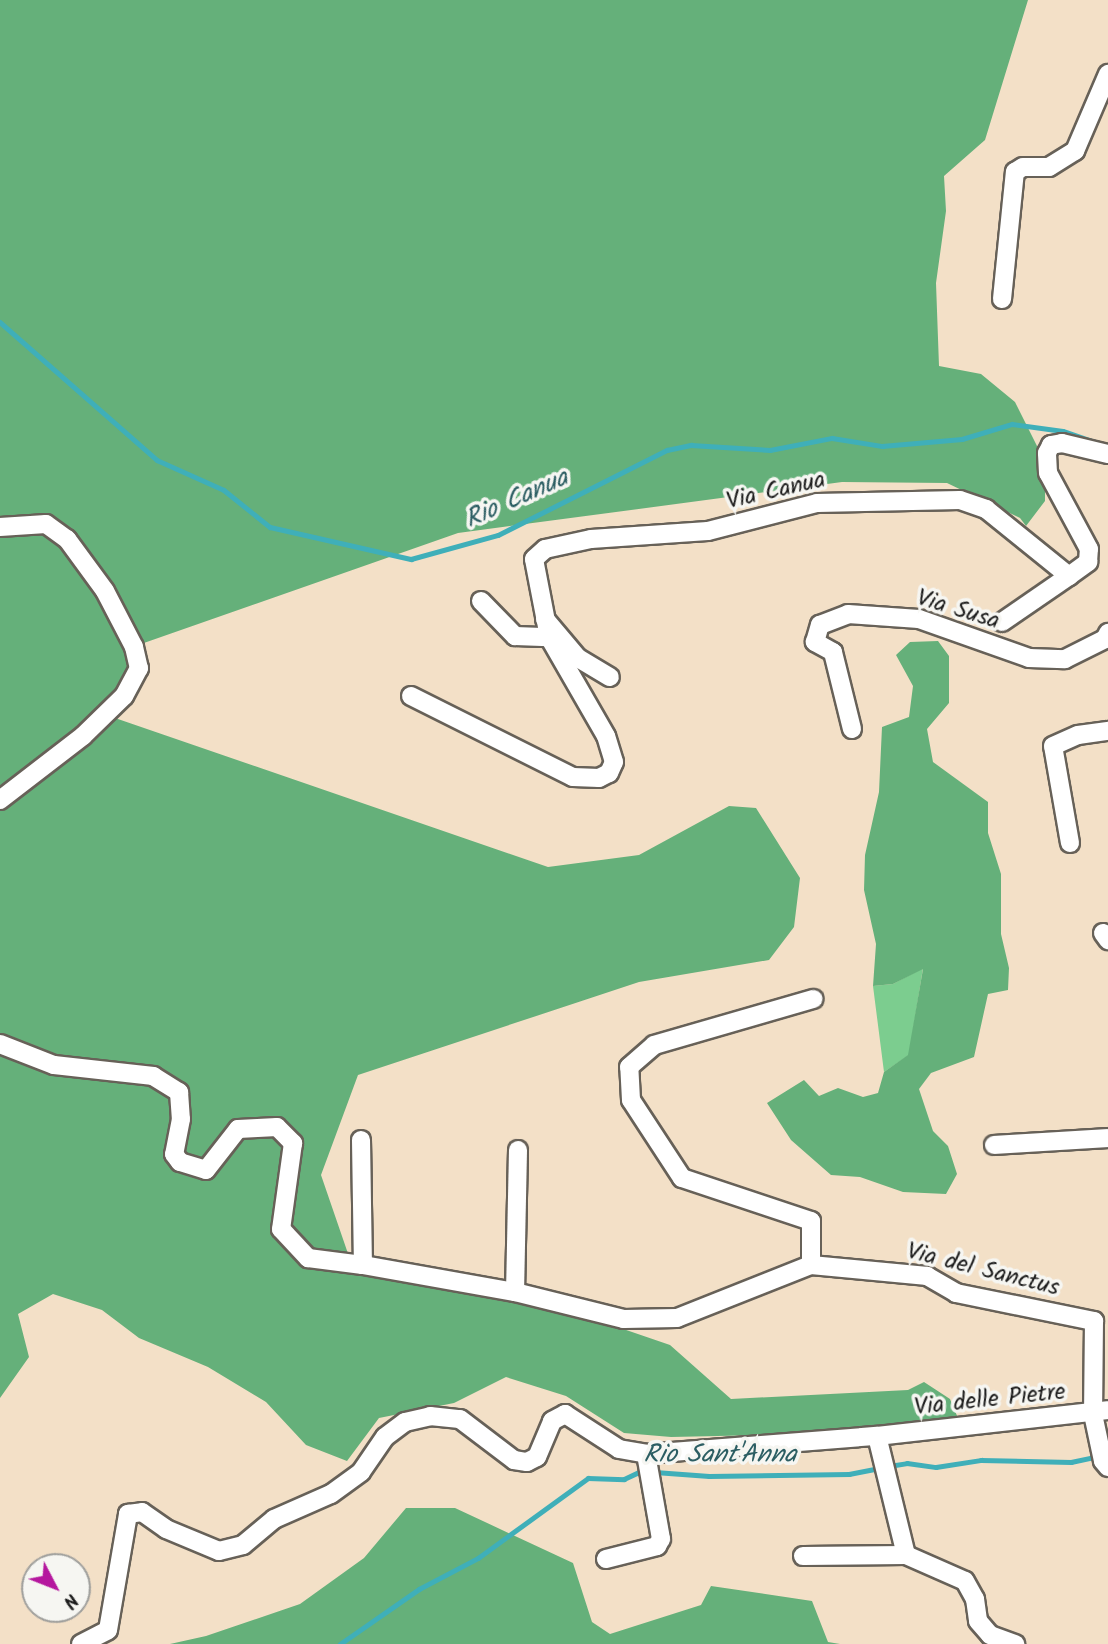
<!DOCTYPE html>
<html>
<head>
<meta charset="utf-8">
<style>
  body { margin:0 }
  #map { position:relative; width:1108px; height:1644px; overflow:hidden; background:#f3e0c7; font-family:Kalam,sans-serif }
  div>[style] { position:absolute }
  .green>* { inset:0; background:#7ccd8f }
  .forest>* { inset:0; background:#65b07a }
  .stream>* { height:4.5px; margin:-2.25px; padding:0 2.25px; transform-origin:2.25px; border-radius:2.25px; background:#3fafb9 }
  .roads { filter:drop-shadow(2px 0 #676158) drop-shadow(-2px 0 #676158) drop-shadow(0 2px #676158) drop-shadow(0 -2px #676158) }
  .minor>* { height:18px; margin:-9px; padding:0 9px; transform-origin:9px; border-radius:9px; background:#fff }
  span { translate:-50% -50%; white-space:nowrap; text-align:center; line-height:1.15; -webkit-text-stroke:7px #f6f6f2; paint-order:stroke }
  .street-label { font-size:24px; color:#1c1c1c }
  .water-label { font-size:26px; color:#2c5e63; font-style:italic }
  .north { position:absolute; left:21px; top:1553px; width:70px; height:70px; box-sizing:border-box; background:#f6f6f2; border:2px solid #9f9f9c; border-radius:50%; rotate:132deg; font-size:19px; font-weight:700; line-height:28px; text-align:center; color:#1c1c1c }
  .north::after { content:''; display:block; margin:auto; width:24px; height:32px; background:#b5179e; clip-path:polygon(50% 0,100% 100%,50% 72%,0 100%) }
</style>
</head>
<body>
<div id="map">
  <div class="green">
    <div style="clip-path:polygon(923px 968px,909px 1055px,884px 1072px,873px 986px,893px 984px)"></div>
  </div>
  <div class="forest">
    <div style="clip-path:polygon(0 0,1028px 0,985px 140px,944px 176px,946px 211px,936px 283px,939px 366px,981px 374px,1015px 402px,1045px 462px,1045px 501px,1026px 526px,1020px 518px,947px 483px,842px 482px,458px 533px,141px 644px,120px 681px,115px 718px,548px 867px,639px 855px,729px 806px,756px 808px,800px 878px,794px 927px,769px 960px,639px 982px,358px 1075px,321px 1175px,355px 1274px,559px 1307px,670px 1345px,731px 1399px,908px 1390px,924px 1382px,950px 1399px,960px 1423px,847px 1433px,671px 1437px,624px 1433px,566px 1396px,506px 1377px,454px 1403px,379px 1418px,347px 1461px,306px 1445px,266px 1402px,208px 1367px,139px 1338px,102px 1310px,53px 1294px,18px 1314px,29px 1357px,0 1398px)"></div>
    <div style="clip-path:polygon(938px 641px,949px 656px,949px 703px,927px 729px,933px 762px,988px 802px,988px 833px,1001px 874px,1001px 934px,1009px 968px,1008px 990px,988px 994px,974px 1057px,931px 1073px,919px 1089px,933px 1131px,948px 1146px,957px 1174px,946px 1194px,903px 1192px,860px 1177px,831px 1175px,791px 1140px,767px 1103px,804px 1080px,819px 1096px,838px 1088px,863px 1097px,878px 1093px,884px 1072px,908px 1055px,923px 969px,893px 984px,873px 986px,876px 944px,864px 890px,865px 855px,879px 792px,882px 727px,909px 717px,913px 686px,896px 655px,910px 642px)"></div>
    <div style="clip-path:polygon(406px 1508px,455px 1508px,573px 1563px,592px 1622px,610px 1634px,701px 1605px,711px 1586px,812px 1601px,828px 1642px,840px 1644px,170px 1644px,206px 1636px,300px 1604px,364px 1558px)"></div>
  </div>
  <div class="stream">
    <div style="left:0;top:322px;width:209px;rotate:41.3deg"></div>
    <div style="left:157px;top:460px;width:73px;rotate:24.1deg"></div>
    <div style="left:224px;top:490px;width:59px;rotate:38.8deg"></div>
    <div style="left:270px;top:527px;width:145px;rotate:12.8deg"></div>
    <div style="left:411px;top:559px;width:90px;rotate:-15.4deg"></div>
    <div style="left:498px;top:535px;width:189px;rotate:-26.7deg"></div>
    <div style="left:667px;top:450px;width:25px;rotate:-12deg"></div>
    <div style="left:691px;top:445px;width:79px;rotate:3.6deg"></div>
    <div style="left:770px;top:450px;width:63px;rotate:-11deg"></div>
    <div style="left:832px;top:438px;width:51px;rotate:9.1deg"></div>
    <div style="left:882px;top:446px;width:80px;rotate:-5deg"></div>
    <div style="left:962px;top:439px;width:52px;rotate:-16.7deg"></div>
    <div style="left:1012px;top:424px;width:51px;rotate:7.8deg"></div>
    <div style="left:1063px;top:431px;width:36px;rotate:19deg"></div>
    <div style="left:889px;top:1466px;width:18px;rotate:-9deg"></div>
    <div style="left:907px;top:1463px;width:29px;rotate:8deg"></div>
    <div style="left:936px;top:1467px;width:46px;rotate:-8.8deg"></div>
    <div style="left:981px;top:1460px;width:90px;rotate:1.3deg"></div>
    <div style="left:1071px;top:1462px;width:29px;rotate:-12deg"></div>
    <div style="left:655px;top:1472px;width:54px;rotate:4.2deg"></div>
    <div style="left:709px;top:1476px;width:140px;rotate:-0.8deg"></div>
    <div style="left:849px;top:1474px;width:32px;rotate:-11deg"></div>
    <div style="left:340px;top:1644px;width:96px;rotate:-34.8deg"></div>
    <div style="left:419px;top:1589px;width:67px;rotate:-27.7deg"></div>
    <div style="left:478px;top:1558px;width:136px;rotate:-36deg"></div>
    <div style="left:588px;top:1478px;width:36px;rotate:2deg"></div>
    <div style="left:624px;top:1479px;width:21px;rotate:-25deg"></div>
  </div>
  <div class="roads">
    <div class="minor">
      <div style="left:1002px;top:299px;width:128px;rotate:-84.2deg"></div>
      <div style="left:1015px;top:172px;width:9px;rotate:-32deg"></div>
      <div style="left:1023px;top:167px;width:26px"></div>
      <div style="left:1049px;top:167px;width:31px;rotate:-32deg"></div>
      <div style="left:1075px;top:151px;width:84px;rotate:-66.8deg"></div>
      <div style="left:0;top:527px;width:46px;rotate:-3.7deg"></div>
      <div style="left:46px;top:524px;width:26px;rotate:36deg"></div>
      <div style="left:67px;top:539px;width:64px;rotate:53.8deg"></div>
      <div style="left:105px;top:591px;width:63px;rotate:62.6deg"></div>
      <div style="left:134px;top:647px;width:22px;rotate:77deg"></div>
      <div style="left:139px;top:668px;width:32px;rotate:118deg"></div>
      <div style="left:124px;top:696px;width:57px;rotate:135.7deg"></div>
      <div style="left:83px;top:736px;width:105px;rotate:142.4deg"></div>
      <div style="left:481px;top:601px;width:49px;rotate:45.8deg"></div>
      <div style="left:515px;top:636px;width:34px;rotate:2deg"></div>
      <div style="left:545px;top:619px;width:51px;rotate:49.8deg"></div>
      <div style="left:578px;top:658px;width:37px;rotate:31deg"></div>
      <div style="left:1002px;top:622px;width:81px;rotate:-34.5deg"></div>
      <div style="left:411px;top:696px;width:181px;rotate:26.6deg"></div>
      <div style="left:573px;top:777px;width:26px;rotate:2deg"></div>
      <div style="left:599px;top:778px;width:11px;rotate:-27deg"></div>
      <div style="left:609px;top:773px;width:12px;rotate:-66deg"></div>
      <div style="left:614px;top:762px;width:27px;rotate:-107deg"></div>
      <div style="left:606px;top:736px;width:114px;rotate:-119.9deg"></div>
      <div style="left:549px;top:637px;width:79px;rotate:-100.9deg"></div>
      <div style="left:534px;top:559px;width:15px;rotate:-42deg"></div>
      <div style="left:545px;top:549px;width:47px;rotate:-12.3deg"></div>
      <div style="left:591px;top:539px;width:117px;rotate:-3.9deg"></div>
      <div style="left:708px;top:531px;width:113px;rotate:-14.4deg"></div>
      <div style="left:817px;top:503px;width:143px;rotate:-1.2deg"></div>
      <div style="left:960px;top:500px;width:28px;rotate:19deg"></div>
      <div style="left:986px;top:509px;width:107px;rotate:38.9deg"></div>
      <div style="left:1069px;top:576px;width:24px;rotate:-36deg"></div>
      <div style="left:1088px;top:562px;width:13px;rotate:-86deg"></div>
      <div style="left:1089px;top:549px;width:86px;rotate:-118.3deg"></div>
      <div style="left:1048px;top:473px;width:20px;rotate:-93deg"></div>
      <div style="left:1047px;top:453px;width:9px;rotate:-63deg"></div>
      <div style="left:1051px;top:445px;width:11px;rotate:-10deg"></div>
      <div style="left:1062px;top:443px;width:47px;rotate:13.4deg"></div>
      <div style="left:852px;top:729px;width:79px;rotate:-103.9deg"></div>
      <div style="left:833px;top:652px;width:21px;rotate:-151deg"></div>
      <div style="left:815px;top:642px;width:18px;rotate:-74deg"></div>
      <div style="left:820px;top:625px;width:30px;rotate:-21deg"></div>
      <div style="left:848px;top:614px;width:71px;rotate:4deg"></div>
      <div style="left:919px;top:619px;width:117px;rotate:19.5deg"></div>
      <div style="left:1029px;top:658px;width:36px;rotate:2deg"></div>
      <div style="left:1065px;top:659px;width:45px;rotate:-26.6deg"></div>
      <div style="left:1105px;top:639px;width:7px;rotate:-63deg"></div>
      <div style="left:1070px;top:843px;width:98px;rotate:-99.9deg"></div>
      <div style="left:1053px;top:746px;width:27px;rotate:-24deg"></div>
      <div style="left:1078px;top:735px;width:30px;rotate:-8deg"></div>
      <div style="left:1103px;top:933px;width:9px;rotate:54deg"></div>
      <div style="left:0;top:1044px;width:58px;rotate:21.3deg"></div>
      <div style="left:54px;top:1065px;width:100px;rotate:6.3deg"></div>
      <div style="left:153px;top:1076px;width:31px;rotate:32deg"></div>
      <div style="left:179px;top:1092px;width:27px;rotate:86deg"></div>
      <div style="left:181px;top:1119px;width:36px;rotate:101deg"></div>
      <div style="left:174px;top:1154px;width:10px;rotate:53deg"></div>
      <div style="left:180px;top:1162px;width:27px;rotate:17deg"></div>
      <div style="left:206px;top:1170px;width:52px;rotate:-52deg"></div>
      <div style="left:238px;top:1129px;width:39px;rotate:-3deg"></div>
      <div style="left:277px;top:1127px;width:23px;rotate:45deg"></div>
      <div style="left:293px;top:1143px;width:87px;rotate:97.9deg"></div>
      <div style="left:281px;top:1229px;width:40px;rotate:47deg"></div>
      <div style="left:308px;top:1258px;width:55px;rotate:7.3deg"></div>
      <div style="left:361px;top:1140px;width:125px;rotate:89.1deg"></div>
      <div style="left:363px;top:1265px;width:154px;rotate:10.1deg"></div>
      <div style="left:994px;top:1145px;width:114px;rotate:-3.5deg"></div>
      <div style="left:518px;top:1150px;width:142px;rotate:91.2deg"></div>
      <div style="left:515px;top:1292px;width:112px;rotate:13.9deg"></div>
      <div style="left:624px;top:1319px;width:53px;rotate:-1.1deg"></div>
      <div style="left:677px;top:1318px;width:144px;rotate:-21.6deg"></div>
      <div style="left:811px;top:1265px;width:117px;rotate:5.4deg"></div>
      <div style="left:927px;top:1276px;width:34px;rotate:30deg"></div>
      <div style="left:956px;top:1293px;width:141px;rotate:11.5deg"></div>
      <div style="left:1094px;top:1321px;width:93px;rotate:90.6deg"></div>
      <div style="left:1093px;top:1414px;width:48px;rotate:78deg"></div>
      <div style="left:1103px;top:1461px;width:8px;rotate:50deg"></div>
      <div style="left:811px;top:1265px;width:44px;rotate:-90deg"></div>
      <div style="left:811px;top:1221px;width:136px;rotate:-161.6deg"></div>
      <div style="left:682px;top:1178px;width:93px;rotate:-123.2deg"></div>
      <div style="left:631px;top:1100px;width:33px;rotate:-93deg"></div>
      <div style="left:629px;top:1067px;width:33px;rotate:-41deg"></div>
      <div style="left:654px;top:1045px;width:166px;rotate:-16.1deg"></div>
      <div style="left:877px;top:1436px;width:122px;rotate:76.3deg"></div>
      <div style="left:906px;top:1555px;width:64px;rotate:23.8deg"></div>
      <div style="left:965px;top:1581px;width:21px;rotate:61deg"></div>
      <div style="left:975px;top:1599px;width:22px;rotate:82deg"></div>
      <div style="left:978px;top:1621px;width:18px;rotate:49deg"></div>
      <div style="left:990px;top:1635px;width:27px;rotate:20deg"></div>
      <div style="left:803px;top:1556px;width:103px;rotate:-0.6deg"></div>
      <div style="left:606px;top:1559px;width:53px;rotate:-14.3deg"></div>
      <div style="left:657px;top:1546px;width:8px;rotate:-60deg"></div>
      <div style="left:661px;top:1539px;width:86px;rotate:-100deg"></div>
      <div style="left:81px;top:1644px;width:30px;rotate:-27deg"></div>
      <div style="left:108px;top:1630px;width:118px;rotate:-80.2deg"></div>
      <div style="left:128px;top:1514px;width:14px;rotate:-8deg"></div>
      <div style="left:142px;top:1512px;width:29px;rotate:35deg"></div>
      <div style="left:166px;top:1529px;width:57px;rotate:22.5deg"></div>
      <div style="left:219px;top:1551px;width:25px;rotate:-14deg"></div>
      <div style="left:243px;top:1545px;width:40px;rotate:-40deg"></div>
      <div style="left:274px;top:1519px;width:62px;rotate:-23.7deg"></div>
      <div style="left:331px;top:1494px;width:37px;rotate:-36deg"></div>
      <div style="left:361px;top:1472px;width:42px;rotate:-55.6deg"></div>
      <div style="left:385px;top:1437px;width:25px;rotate:-37deg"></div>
      <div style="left:405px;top:1422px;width:26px;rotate:-13deg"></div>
      <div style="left:430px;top:1416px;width:30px;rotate:6deg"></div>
      <div style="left:460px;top:1419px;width:68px;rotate:37.2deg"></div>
      <div style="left:514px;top:1460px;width:13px;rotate:9deg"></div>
      <div style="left:527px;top:1462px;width:11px;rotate:-27deg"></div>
      <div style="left:537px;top:1457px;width:39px;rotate:-67deg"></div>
      <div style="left:552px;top:1421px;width:15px;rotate:-28deg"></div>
      <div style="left:565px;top:1414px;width:64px;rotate:32.9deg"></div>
      <div style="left:619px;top:1449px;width:27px;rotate:10deg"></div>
      <div style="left:646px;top:1454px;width:232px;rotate:-4.5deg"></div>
      <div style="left:877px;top:1436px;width:232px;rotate:-6.4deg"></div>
    </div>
  </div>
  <div class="street-label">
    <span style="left:776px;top:491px;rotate:-13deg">Via Canua</span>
    <span style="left:958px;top:610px;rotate:17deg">Via Susa</span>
    <span style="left:983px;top:1270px;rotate:14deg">Via del Sanctus</span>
    <span style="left:990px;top:1400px;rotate:-6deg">Via delle Pietre</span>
  </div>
  <div class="water-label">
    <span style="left:517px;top:500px;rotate:-24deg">Rio Canua</span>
    <span style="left:720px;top:1456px">Rio Sant'Anna</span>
  </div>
  <div class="north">N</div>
</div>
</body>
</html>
